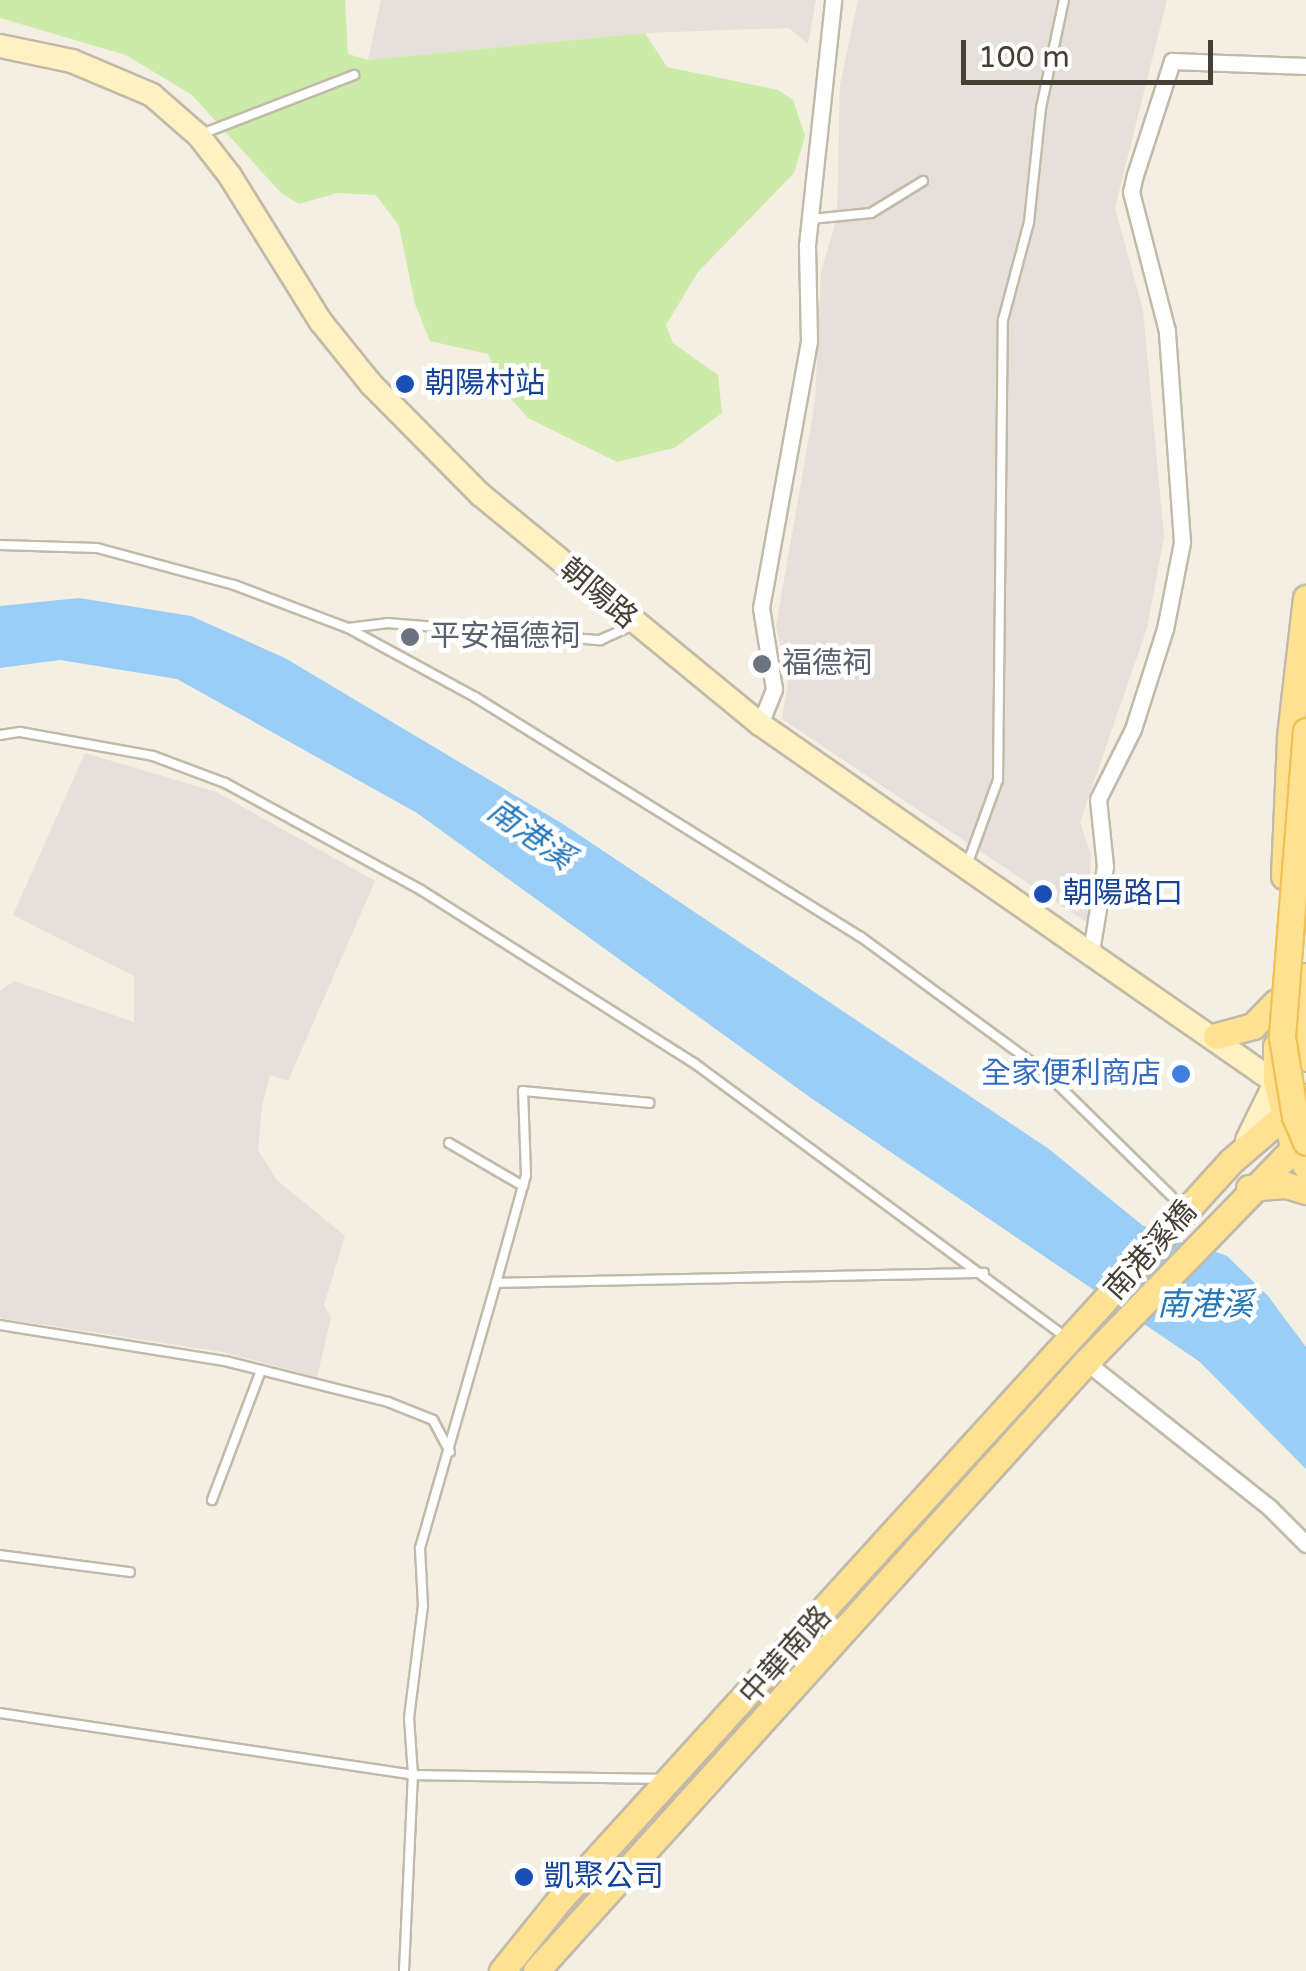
<!DOCTYPE html>
<html>
<head>
<meta charset="utf-8">
<style>
  body { margin:0 }
  #map { position:relative; width:1306px; height:1971px; overflow:hidden; background:#f3efe3; font-family:"Varela Round","Noto Sans TC",sans-serif }
  div>[style] { position:absolute }
  .industrial>* { inset:0; background:#e5e0d9 }
  .green>* { inset:0; background:#cceba8 }
  .water>* { inset:0; background:#9acef6 }
  .roads { filter:drop-shadow(2px 0 #c2baa8) drop-shadow(-2px 0 #c2baa8) drop-shadow(0 2px #c2baa8) drop-shadow(0 -2px #c2baa8) }
  .lane>* { height:8px; margin:-4px; padding:0 4px; transform-origin:4px; border-radius:4px; background:#fff }
  .street>* { height:15px; margin:-7.5px; padding:0 7.5px; transform-origin:7.5px; border-radius:7.5px; background:#fff }
  .secondary>* { height:22px; margin:-11px; padding:0 11px; transform-origin:11px; border-radius:11px; background:#fff1c2 }
  .primary>* { height:25px; margin:-12.5px; padding:0 12.5px; transform-origin:12.5px; border-radius:12.5px; background:#ffe291 }
  .bridges { filter:drop-shadow(2px 0 #edc358) drop-shadow(-2px 0 #edc358) drop-shadow(0 2px #edc358) drop-shadow(0 -2px #edc358) }
  .primary-bridge>* { height:25px; margin:-12.5px; padding:0 12.5px; transform-origin:12.5px; border-radius:12.5px; background:#ffe291 }
  .dots>* { width:28px; height:28px; translate:-50% -50%; box-sizing:border-box; border:5px solid #fff; border-radius:50% }
  span { translate:-50% -50%; white-space:nowrap; text-align:center; line-height:1.15; -webkit-text-stroke:9px #fff; paint-order:stroke }
  .transit-label { font-size:30px; color:#164399 }
  .left { translate:0 -50%; text-align:left }
  .street-label { font-size:30px; color:#463f33 }
  .worship-label { font-size:30px; color:#5b616d }
  .shop-label { font-size:30px; color:#366cbe }
  .right { translate:-100% -50%; text-align:right }
  .water-label { font-size:32px; color:#2477b9; font-style:italic }
  .scale { position:absolute; left:961px; top:40px; width:252px; height:45px; box-sizing:border-box; border:5px solid #463f33; border-top:0; padding-left:12px; font-size:30px; line-height:35px; white-space:nowrap; color:#463f33; -webkit-text-stroke:8px #fff; paint-order:stroke }
</style>
</head>
<body>
<div id="map">
  <div class="industrial">
    <div style="clip-path:polygon(381px 0,816px 0,808px 44px,789px 28px,645px 33px,368px 60px)"></div>
    <div style="clip-path:polygon(858px 0,1167px 0,1115px 208px,1143px 310px,1164px 537px,1147px 628px,1080px 822px,1091px 855px,1089px 924px,782px 719px,788px 681px,776px 626px,815px 402px,821px 272px,837px 217px,840px 85px)"></div>
    <div style="clip-path:polygon(85px 753px,216px 792px,375px 881px,288px 1081px,270px 1075px,262px 1106px,258px 1150px,277px 1180px,345px 1236px,324px 1305px,331px 1318px,317px 1377px,223px 1352px,0 1318px,0 991px,14px 981px,134px 1022px,134px 976px,13px 915px)"></div>
  </div>
  <div class="green">
    <div style="clip-path:polygon(0 0,345px 0,348px 54px,368px 60px,645px 33px,667px 67px,778px 90px,793px 100px,805px 136px,794px 173px,698px 272px,666px 325px,673px 343px,718px 375px,722px 413px,674px 448px,617px 462px,528px 418px,503px 390px,488px 354px,430px 341px,415px 304px,399px 226px,376px 195px,337px 193px,299px 204px,281px 193px,192px 95px,126px 55px,0 18px)"></div>
  </div>
  <div class="water">
    <div style="clip-path:polygon(79px 598px,191px 616px,285px 658px,563px 824px,1049px 1149px,1142px 1225px,1227px 1256px,1268px 1296px,1306px 1347px,1306px 1469px,1200px 1362px,811px 1098px,417px 813px,177px 679px,60px 660px,0 668px,0 606px)"></div>
  </div>
  <div class="roads">
    <div class="lane">
      <div style="left:204px;top:133px;width:161px;rotate:-21.1deg"></div>
      <div style="left:811px;top:219px;width:60px;rotate:-5.7deg"></div>
      <div style="left:871px;top:213px;width:61px;rotate:-31.6deg"></div>
      <div style="left:0;top:545px;width:97px;rotate:1.8deg"></div>
      <div style="left:97px;top:548px;width:142px;rotate:15.1deg"></div>
      <div style="left:234px;top:585px;width:122px;rotate:20.7deg"></div>
      <div style="left:348px;top:628px;width:145px;rotate:28.5deg"></div>
      <div style="left:475px;top:697px;width:455px;rotate:31.9deg"></div>
      <div style="left:861px;top:937px;width:230px;rotate:36.3deg"></div>
      <div style="left:1046px;top:1073px;width:175px;rotate:44.5deg"></div>
      <div style="left:348px;top:628px;width:39px;rotate:-7deg"></div>
      <div style="left:387px;top:623px;width:214px;rotate:4.6deg"></div>
      <div style="left:600px;top:640px;width:36px;rotate:-24deg"></div>
      <div style="left:0;top:735px;width:20px;rotate:-9deg"></div>
      <div style="left:20px;top:732px;width:135px;rotate:10.2deg"></div>
      <div style="left:153px;top:756px;width:77px;rotate:20.6deg"></div>
      <div style="left:225px;top:783px;width:223px;rotate:28.6deg"></div>
      <div style="left:421px;top:890px;width:323px;rotate:32.4deg"></div>
      <div style="left:694px;top:1063px;width:458px;rotate:36.4deg"></div>
      <div style="left:967px;top:865px;width:90px;rotate:-70deg"></div>
      <div style="left:998px;top:780px;width:460px;rotate:-89.4deg"></div>
      <div style="left:1003px;top:320px;width:101px;rotate:-75.1deg"></div>
      <div style="left:1029px;top:222px;width:115px;rotate:-84deg"></div>
      <div style="left:1041px;top:108px;width:110px;rotate:-78deg"></div>
      <div style="left:449px;top:1143px;width:86px;rotate:30.2deg"></div>
      <div style="left:496px;top:1283px;width:112px;rotate:-74.5deg"></div>
      <div style="left:526px;top:1175px;width:84px;rotate:-92deg"></div>
      <div style="left:523px;top:1091px;width:127px;rotate:5.4deg"></div>
      <div style="left:0;top:1325px;width:228px;rotate:9.1deg"></div>
      <div style="left:225px;top:1361px;width:168px;rotate:14.1deg"></div>
      <div style="left:388px;top:1402px;width:48px;rotate:21.8deg"></div>
      <div style="left:433px;top:1420px;width:36px;rotate:62deg"></div>
      <div style="left:212px;top:1500px;width:139px;rotate:-69.3deg"></div>
      <div style="left:0;top:1555px;width:131px;rotate:7.5deg"></div>
      <div style="left:0;top:1713px;width:418px;rotate:8.5deg"></div>
      <div style="left:413px;top:1775px;width:249px;rotate:0.9deg"></div>
      <div style="left:404px;top:1971px;width:196px;rotate:-87.4deg"></div>
      <div style="left:413px;top:1775px;width:57px;rotate:-94deg"></div>
      <div style="left:409px;top:1718px;width:113px;rotate:-82.9deg"></div>
      <div style="left:423px;top:1606px;width:58px;rotate:-93deg"></div>
      <div style="left:420px;top:1548px;width:276px;rotate:-74deg"></div>
      <div style="left:496px;top:1283px;width:488px;rotate:-1.2deg"></div>
    </div>
    <div class="street">
      <div style="left:760px;top:724px;width:38px;rotate:-68deg"></div>
      <div style="left:774px;top:689px;width:82px;rotate:-99.1deg"></div>
      <div style="left:761px;top:608px;width:271px;rotate:-79.8deg"></div>
      <div style="left:809px;top:341px;width:96px;rotate:-91.2deg"></div>
      <div style="left:807px;top:245px;width:246px;rotate:-83.9deg"></div>
      <div style="left:1091px;top:951px;width:86px;rotate:-80.6deg"></div>
      <div style="left:1105px;top:866px;width:67px;rotate:-96deg"></div>
      <div style="left:1098px;top:799px;width:78px;rotate:-63.4deg"></div>
      <div style="left:1133px;top:729px;width:105px;rotate:-72.3deg"></div>
      <div style="left:1165px;top:629px;width:89px;rotate:-78.9deg"></div>
      <div style="left:1182px;top:542px;width:212px;rotate:-94.1deg"></div>
      <div style="left:1167px;top:331px;width:144px;rotate:-104.5deg"></div>
      <div style="left:1131px;top:192px;width:17px;rotate:-77deg"></div>
      <div style="left:1135px;top:175px;width:120px;rotate:-72deg"></div>
      <div style="left:1172px;top:61px;width:134px;rotate:2.1deg"></div>
      <div style="left:1086px;top:1362px;width:235px;rotate:38.4deg"></div>
      <div style="left:1270px;top:1508px;width:51px;rotate:45deg"></div>
    </div>
    <div class="secondary">
      <div style="left:0;top:46px;width:74px;rotate:11.8deg"></div>
      <div style="left:72px;top:61px;width:87px;rotate:23deg"></div>
      <div style="left:152px;top:95px;width:62px;rotate:41.1deg"></div>
      <div style="left:199px;top:136px;width:51px;rotate:52.2deg"></div>
      <div style="left:230px;top:176px;width:172px;rotate:58.1deg"></div>
      <div style="left:321px;top:322px;width:80px;rotate:51.1deg"></div>
      <div style="left:371px;top:384px;width:156px;rotate:45.3deg"></div>
      <div style="left:481px;top:495px;width:361px;rotate:39.4deg"></div>
      <div style="left:760px;top:724px;width:639px;rotate:34.81deg"></div>
      <div style="left:1247px;top:1140px;width:66px;rotate:-63.8deg"></div>
    </div>
    <div class="primary">
      <div style="left:1284px;top:876px;width:140px;rotate:-87.5deg"></div>
      <div style="left:1290px;top:736px;width:139px;rotate:-83.4deg"></div>
      <div style="left:1306px;top:976px;width:82px;rotate:90deg"></div>
      <div style="left:1216px;top:1036px;width:38px;rotate:-15deg"></div>
      <div style="left:1253px;top:1026px;width:33px;rotate:-46deg"></div>
      <div style="left:1276px;top:1046px;width:35px;rotate:90deg"></div>
      <div style="left:1276px;top:1081px;width:67px;rotate:75.3deg"></div>
      <div style="left:1293px;top:1146px;width:24px;rotate:57deg"></div>
      <div style="left:1249px;top:1188px;width:37px;rotate:-5deg"></div>
      <div style="left:1286px;top:1185px;width:21px;rotate:17deg"></div>
      <div style="left:502px;top:1971px;width:92px;rotate:-51.1deg"></div>
      <div style="left:560px;top:1899px;width:997px;rotate:-47.72deg"></div>
      <div style="left:1231px;top:1161px;width:99px;rotate:-40.5deg"></div>
      <div style="left:536px;top:1971px;width:821px;rotate:-47.91deg"></div>
      <div style="left:1086px;top:1362px;width:315px;rotate:-45.8deg"></div>
    </div>
  </div>
  <div class="bridges">
    <div class="primary-bridge">
      <div style="left:1306px;top:731px;width:307px;rotate:94.5deg"></div>
      <div style="left:1282px;top:1037px;width:80px;rotate:80.7deg"></div>
      <div style="left:1295px;top:1116px;width:28px;rotate:67deg"></div>
    </div>
  </div>
  <div class="dots">
    <div style="left:405px;top:384px;background:#1a4fb4"></div>
    <div style="left:410px;top:637px;background:#6b7280"></div>
    <div style="left:762px;top:664px;background:#6b7280"></div>
    <div style="left:1043px;top:894px;background:#1a4fb4"></div>
    <div style="left:1181px;top:1074px;background:#3f7fe0"></div>
    <div style="left:524px;top:1877px;background:#1a4fb4"></div>
  </div>
  <div class="transit-label">
    <span class="left" style="left:425px;top:384px">朝陽村站</span>
    <span class="left" style="left:1063px;top:894px">朝陽路口</span>
    <span class="left" style="left:544px;top:1877px">凱聚公司</span>
  </div>
  <div class="street-label">
    <span style="left:598px;top:594px;rotate:40deg">朝陽路</span>
    <span style="left:1151px;top:1251px;rotate:-48deg">南港溪橋</span>
    <span style="left:786px;top:1656px;rotate:-48deg">中華南路</span>
  </div>
  <div class="worship-label">
    <span class="left" style="left:430px;top:637px">平安福德祠</span>
    <span class="left" style="left:782px;top:664px">福德祠</span>
  </div>
  <div class="shop-label">
    <span class="right" style="left:1161px;top:1074px">全家便利商店</span>
  </div>
  <div class="water-label">
    <span style="left:530px;top:835px;rotate:35deg">南港溪</span>
    <span style="left:1205px;top:1305px">南港溪</span>
  </div>
  <div class="scale">100 m</div>
</div>
</body>
</html>
